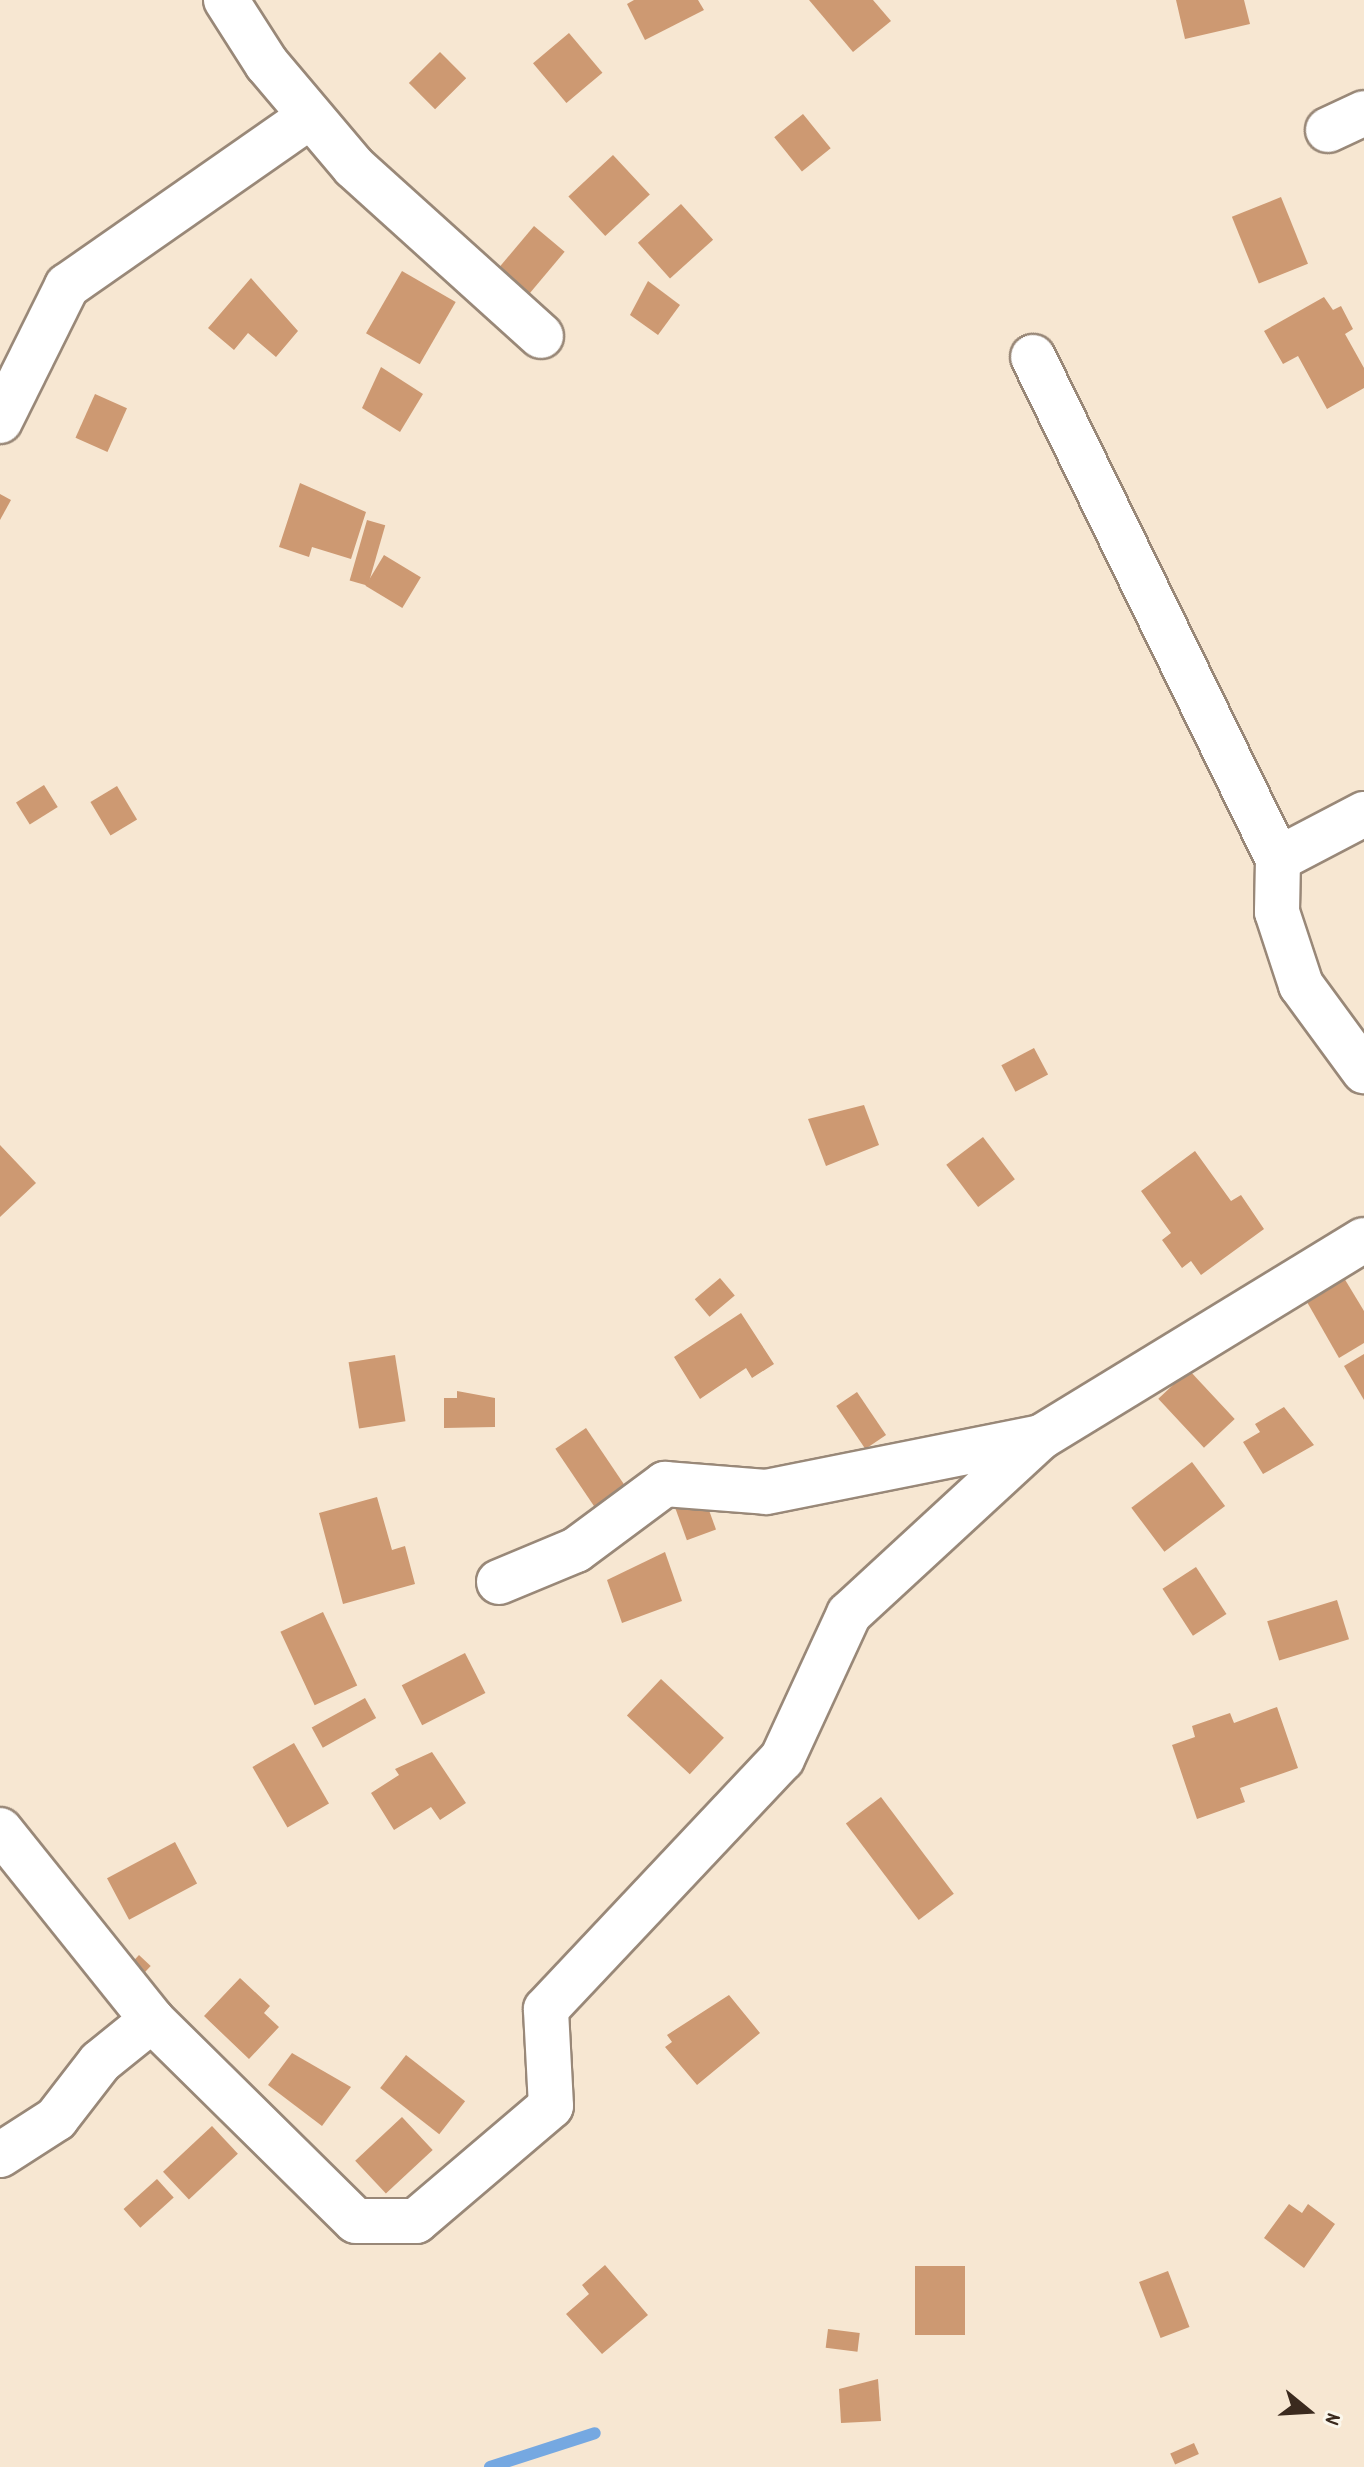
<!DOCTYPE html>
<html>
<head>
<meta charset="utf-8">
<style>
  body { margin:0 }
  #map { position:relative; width:1364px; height:2467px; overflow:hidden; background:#f7e7d2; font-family:Dekko,sans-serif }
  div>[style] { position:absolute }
  .stream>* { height:12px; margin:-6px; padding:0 6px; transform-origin:6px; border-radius:6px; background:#75a8e1 }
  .building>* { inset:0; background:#cd9972; transform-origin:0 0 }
  .roads { filter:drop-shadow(2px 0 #998878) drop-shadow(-2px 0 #998878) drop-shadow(0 2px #998878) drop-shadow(0 -2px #998878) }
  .minor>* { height:44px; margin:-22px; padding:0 22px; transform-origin:22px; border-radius:22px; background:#fff }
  span { translate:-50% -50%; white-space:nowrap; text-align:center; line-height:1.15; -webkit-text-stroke:8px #fbf7ec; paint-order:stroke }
  .north { position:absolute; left:1268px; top:2371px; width:80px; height:80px; -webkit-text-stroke:6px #fbf7ec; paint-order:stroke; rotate:108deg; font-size:22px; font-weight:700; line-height:32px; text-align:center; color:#3b2a1e }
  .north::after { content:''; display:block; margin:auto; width:28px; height:36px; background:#3b2a1e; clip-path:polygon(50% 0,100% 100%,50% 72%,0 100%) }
</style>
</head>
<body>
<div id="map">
  <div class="stream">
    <div style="left:490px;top:2467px;width:110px;rotate:-17.9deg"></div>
  </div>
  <div class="building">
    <div style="clip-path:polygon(634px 0,698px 0,704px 10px,645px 40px,627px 4px)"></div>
    <div style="clip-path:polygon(809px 0,873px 0,891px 21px,853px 52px)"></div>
    <div style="clip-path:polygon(1176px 0,1244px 0,1250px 24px,1185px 39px)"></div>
    <div style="left:569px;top:33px;width:52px;height:47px;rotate:50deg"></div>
    <div style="left:440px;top:52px;width:37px;height:44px;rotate:45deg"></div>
    <div style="left:803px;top:114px;width:44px;height:37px;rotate:51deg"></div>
    <div style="left:613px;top:155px;width:54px;height:61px;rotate:47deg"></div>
    <div style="left:1281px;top:197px;width:72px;height:53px;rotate:68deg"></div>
    <div style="left:681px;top:204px;width:48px;height:58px;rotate:48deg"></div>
    <div style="left:534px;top:226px;width:40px;height:68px;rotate:40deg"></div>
    <div style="left:402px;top:271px;width:62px;height:72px;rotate:30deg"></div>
    <div style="clip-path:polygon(251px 278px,298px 331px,276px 357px,248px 333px,234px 350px,208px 328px)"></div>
    <div style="clip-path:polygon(648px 281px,680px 305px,658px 335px,630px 315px)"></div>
    <div style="clip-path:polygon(1324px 297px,1333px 310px,1341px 306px,1353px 329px,1345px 334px,1364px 368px,1364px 388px,1327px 409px,1298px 356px,1283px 364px,1264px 331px)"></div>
    <div style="clip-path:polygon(381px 367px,423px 394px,400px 432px,362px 408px)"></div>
    <div style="left:95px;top:394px;width:35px;height:48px;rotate:24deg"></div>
    <div style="clip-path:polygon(300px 483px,366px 512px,351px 559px,312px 547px,309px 557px,279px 547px)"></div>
    <div style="clip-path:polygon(0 494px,11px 500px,0 520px)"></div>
    <div style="left:367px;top:520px;width:19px;height:63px;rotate:16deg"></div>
    <div style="left:384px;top:555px;width:43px;height:36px;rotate:31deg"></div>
    <div style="left:44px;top:785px;width:26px;height:33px;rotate:58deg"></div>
    <div style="left:117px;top:786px;width:39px;height:31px;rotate:59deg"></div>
    <div style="left:1034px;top:1048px;width:30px;height:37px;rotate:62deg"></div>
    <div style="clip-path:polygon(864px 1105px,879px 1145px,826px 1166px,808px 1119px)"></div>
    <div style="left:983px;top:1137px;width:53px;height:46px;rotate:53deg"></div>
    <div style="clip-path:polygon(0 1145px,36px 1183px,0 1217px)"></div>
    <div style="clip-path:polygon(1195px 1151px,1231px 1201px,1241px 1195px,1264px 1229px,1201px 1275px,1191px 1261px,1182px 1268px,1162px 1240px,1171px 1233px,1141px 1191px)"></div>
    <div style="clip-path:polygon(1341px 1273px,1364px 1311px,1364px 1343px,1339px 1358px,1303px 1295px)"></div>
    <div style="left:720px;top:1278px;width:23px;height:33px;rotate:50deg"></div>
    <div style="clip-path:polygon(741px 1313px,774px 1364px,752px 1378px,746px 1368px,700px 1399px,674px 1357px)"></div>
    <div style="clip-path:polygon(1364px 1354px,1364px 1400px,1344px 1366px)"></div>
    <div style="left:395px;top:1355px;width:67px;height:47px;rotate:81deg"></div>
    <div style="left:1189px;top:1370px;width:67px;height:42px;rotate:47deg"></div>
    <div style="clip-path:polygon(457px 1391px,495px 1398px,495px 1427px,444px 1428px,444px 1398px,457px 1398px)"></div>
    <div style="left:857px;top:1392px;width:52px;height:25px;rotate:56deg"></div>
    <div style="clip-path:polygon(1284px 1407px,1314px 1445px,1263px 1474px,1243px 1442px,1260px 1432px,1255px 1424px)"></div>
    <div style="left:586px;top:1428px;width:73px;height:37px;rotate:56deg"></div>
    <div style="left:1192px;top:1462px;width:55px;height:76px;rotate:53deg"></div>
    <div style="left:702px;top:1491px;width:41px;height:31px;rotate:70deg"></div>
    <div style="clip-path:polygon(377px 1497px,392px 1550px,405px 1546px,415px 1584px,343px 1604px,319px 1513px)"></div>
    <div style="clip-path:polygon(665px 1552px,682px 1601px,622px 1623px,607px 1580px)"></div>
    <div style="left:1196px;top:1567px;width:56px;height:40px;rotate:57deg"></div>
    <div style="left:1337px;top:1600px;width:41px;height:73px;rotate:73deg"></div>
    <div style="left:323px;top:1612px;width:81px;height:47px;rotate:65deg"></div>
    <div style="left:465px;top:1653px;width:45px;height:71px;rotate:63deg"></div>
    <div style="left:661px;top:1679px;width:86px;height:50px;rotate:43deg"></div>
    <div style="left:365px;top:1698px;width:23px;height:61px;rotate:61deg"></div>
    <div style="clip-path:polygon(1277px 1707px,1298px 1768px,1240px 1788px,1245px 1802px,1197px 1819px,1172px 1745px,1195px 1737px,1192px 1726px,1230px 1713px,1234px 1723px)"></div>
    <div style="left:294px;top:1743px;width:70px;height:48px;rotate:60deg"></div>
    <div style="clip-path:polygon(432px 1752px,466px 1803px,440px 1820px,431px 1807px,394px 1830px,371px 1793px,399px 1775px,395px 1769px)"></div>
    <div style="left:881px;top:1797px;width:121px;height:44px;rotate:53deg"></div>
    <div style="left:175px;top:1842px;width:47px;height:77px;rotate:62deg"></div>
    <div style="left:139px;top:1955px;width:16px;height:13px;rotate:43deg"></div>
    <div style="clip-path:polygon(240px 1978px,270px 2006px,264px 2013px,279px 2027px,249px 2059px,204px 2016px)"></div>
    <div style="clip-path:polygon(729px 1995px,760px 2033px,697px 2085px,665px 2047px,672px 2042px,667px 2035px)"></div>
    <div style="clip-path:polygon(292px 2053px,351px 2087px,322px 2126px,268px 2085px)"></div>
    <div style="left:406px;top:2055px;width:75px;height:42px;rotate:38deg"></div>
    <div style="left:402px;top:2117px;width:45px;height:64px;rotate:47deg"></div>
    <div style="left:212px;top:2126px;width:38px;height:67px;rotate:47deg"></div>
    <div style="left:157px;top:2179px;width:25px;height:45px;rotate:48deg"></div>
    <div style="clip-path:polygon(1289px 2204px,1302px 2213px,1308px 2204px,1335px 2224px,1304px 2268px,1264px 2238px)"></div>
    <div style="clip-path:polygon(605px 2265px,648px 2315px,602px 2354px,566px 2314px,589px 2294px,582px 2285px)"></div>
    <div style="left:915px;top:2266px;width:50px;height:69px"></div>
    <div style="left:1168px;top:2271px;width:60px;height:31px;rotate:69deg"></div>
    <div style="left:828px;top:2329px;width:32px;height:19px;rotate:7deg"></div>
    <div style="clip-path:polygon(878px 2379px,881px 2421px,841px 2423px,839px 2389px)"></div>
    <div style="left:1194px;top:2443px;width:12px;height:26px;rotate:66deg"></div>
  </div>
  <div class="roads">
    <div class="minor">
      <div style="left:226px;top:0;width:76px;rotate:57.4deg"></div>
      <div style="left:267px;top:64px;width:135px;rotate:49.8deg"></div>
      <div style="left:354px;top:167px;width:252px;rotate:42.1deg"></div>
      <div style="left:1328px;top:130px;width:40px;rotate:-25deg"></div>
      <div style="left:1033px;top:357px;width:559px;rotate:63.99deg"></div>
      <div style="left:0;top:421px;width:151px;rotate:-63.6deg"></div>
      <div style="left:67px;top:286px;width:295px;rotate:-34.9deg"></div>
      <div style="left:1364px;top:814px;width:97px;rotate:152.4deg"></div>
      <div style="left:1278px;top:859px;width:53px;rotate:91.1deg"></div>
      <div style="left:1277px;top:912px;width:77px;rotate:71.8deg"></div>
      <div style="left:1301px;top:985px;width:107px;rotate:53.8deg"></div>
      <div style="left:499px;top:1582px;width:83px;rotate:-22.6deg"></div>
      <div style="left:576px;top:1550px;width:111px;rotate:-36.6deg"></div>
      <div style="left:665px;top:1484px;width:101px;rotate:4.5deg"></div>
      <div style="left:766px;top:1492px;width:280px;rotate:-11.3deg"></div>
      <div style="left:0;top:1830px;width:243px;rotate:51.3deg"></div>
      <div style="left:152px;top:2020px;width:286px;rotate:44.6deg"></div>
      <div style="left:356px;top:2221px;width:60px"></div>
      <div style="left:416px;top:2221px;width:177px;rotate:-40.4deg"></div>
      <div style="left:551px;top:2106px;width:97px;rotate:-93deg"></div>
      <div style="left:546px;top:2009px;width:344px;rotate:-46.7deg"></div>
      <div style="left:782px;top:1759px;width:160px;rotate:-65.2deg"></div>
      <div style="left:849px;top:1614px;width:261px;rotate:-42.7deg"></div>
      <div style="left:1041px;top:1437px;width:378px;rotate:-31.4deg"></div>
      <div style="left:0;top:2155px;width:67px;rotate:-32.7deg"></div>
      <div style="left:56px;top:2119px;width:72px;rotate:-52.3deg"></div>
      <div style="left:100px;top:2062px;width:67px;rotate:-38.9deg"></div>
    </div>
  </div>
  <div class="north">N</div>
</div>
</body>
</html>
